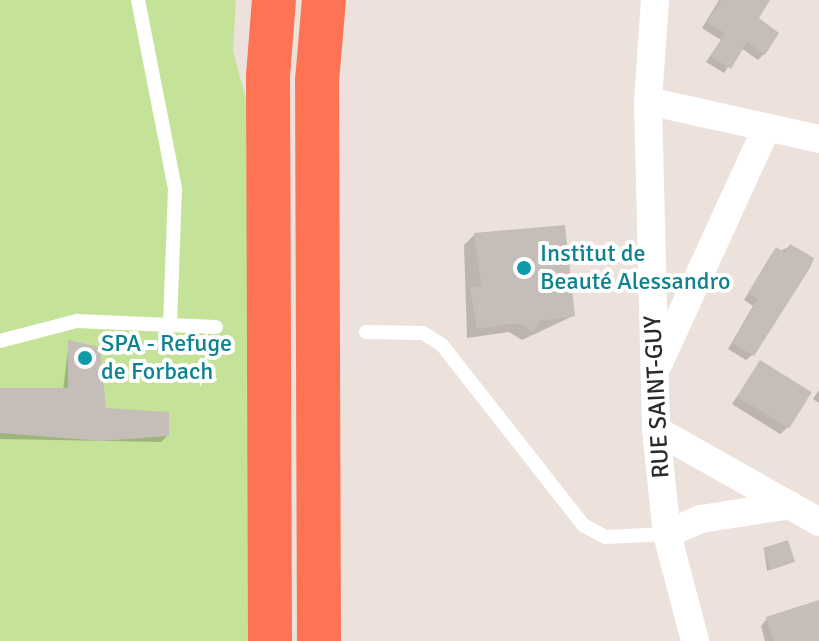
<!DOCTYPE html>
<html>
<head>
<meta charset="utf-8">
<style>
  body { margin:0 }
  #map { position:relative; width:819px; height:641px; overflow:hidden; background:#ede1dc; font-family:Signika,sans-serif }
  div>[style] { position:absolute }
  .green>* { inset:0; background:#c5e398 }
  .shadow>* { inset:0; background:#0003 }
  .building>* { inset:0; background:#c4bdb8; transform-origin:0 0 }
  .lane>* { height:14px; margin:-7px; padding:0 7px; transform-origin:7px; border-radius:7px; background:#fff }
  .street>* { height:28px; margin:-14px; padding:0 14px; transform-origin:14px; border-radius:14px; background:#fff }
  .highway>* { height:44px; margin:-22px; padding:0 22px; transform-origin:22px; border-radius:22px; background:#ff7355 }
  .dots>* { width:22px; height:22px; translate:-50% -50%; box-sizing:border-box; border:4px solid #fff; border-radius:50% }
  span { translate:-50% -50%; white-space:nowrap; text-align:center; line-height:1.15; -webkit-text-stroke:8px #fff; paint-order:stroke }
  .culture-label { font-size:24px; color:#0d838f }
  .left { translate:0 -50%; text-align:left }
  .street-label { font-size:24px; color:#2a2a2a }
</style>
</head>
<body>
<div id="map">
  <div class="green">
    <div style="clip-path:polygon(0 0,236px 0,233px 51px,265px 169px,251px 641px,0 641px)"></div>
  </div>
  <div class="shadow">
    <div style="clip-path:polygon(719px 0,768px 0,756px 19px,764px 54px,758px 60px,741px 48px,724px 73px,706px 62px,721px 40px,702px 28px)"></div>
    <div style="clip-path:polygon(474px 235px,573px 316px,522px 340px,509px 332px,467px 338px,464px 245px)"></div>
    <div style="clip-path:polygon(791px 246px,752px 355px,746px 360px,728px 349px,753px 306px,744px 300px,771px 255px)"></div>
    <div style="clip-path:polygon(69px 342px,104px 410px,167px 436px,161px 442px,0 439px,0 390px,63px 390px)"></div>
    <div style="clip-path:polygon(760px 362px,787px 428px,780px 434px,732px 404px)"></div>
    <div style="clip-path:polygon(819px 390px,819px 403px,813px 399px)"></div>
    <div style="clip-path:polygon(764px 549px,793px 562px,767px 571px)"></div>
    <div style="clip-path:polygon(819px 602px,819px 641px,765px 641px,761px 626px,767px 619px)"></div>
  </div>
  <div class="building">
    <div style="clip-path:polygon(721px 0,770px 0,759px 18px,779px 33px,765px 55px,747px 42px,731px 69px,711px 56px,725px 33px,707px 22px)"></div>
    <div style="clip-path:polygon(565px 225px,575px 316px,540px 321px,533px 332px,519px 323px,477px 329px,470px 288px,481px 286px,474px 233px)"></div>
    <div style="clip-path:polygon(790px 244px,814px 258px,810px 268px,754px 356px,732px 343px,758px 299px,748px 293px,776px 247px,785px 253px)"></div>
    <div style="clip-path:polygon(68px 340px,100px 347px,106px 408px,169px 412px,169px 436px,101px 441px,0 433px,0 388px,68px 388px)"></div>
    <div style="left:760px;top:360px;width:61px;height:43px;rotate:32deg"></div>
    <div style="left:788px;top:540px;width:23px;height:26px;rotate:72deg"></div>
    <div style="clip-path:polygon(819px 600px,819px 641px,774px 641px,766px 617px)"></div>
  </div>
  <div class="lane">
    <div style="left:138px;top:0;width:193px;rotate:78.9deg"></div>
    <div style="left:175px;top:189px;width:136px;rotate:92.1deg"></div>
    <div style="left:366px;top:332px;width:57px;rotate:1deg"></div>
    <div style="left:423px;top:333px;width:22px;rotate:32deg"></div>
    <div style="left:442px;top:345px;width:229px;rotate:51.9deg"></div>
    <div style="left:583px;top:525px;width:26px;rotate:28deg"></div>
    <div style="left:606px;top:537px;width:61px;rotate:-2.8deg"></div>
    <div style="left:0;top:341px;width:80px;rotate:-14.6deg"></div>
    <div style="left:77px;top:321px;width:139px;rotate:2.5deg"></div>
  </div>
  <div class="street">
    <div style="left:655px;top:0;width:101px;rotate:94deg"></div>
    <div style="left:648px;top:101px;width:329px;rotate:88.6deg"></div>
    <div style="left:656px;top:430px;width:105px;rotate:84deg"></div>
    <div style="left:667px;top:534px;width:111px;rotate:75.3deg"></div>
    <div style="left:648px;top:101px;width:175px;rotate:12.5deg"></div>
    <div style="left:658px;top:365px;width:260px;rotate:-65.4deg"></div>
    <div style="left:656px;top:430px;width:187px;rotate:29.4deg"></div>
    <div style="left:667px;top:534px;width:37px;rotate:-24deg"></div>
    <div style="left:701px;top:519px;width:90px;rotate:-8.9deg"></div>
  </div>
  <div class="highway">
    <div style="left:270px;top:641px;width:565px;rotate:-90.2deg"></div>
    <div style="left:268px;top:76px;width:76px;rotate:-85.5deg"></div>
    <div style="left:319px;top:641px;width:560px;rotate:-90.2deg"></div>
    <div style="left:317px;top:81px;width:81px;rotate:-85.1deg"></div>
  </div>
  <div class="dots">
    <div style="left:524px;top:268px;background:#0f9aa8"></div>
    <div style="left:85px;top:358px;background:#0f9aa8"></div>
  </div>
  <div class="culture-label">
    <span class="left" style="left:540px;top:268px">Institut de<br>Beauté Alessandro</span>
    <span class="left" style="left:101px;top:358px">SPA - Refuge<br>de Forbach</span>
  </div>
  <div class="street-label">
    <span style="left:657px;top:397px;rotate:-93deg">RUE SAINT-GUY</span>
  </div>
</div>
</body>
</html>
